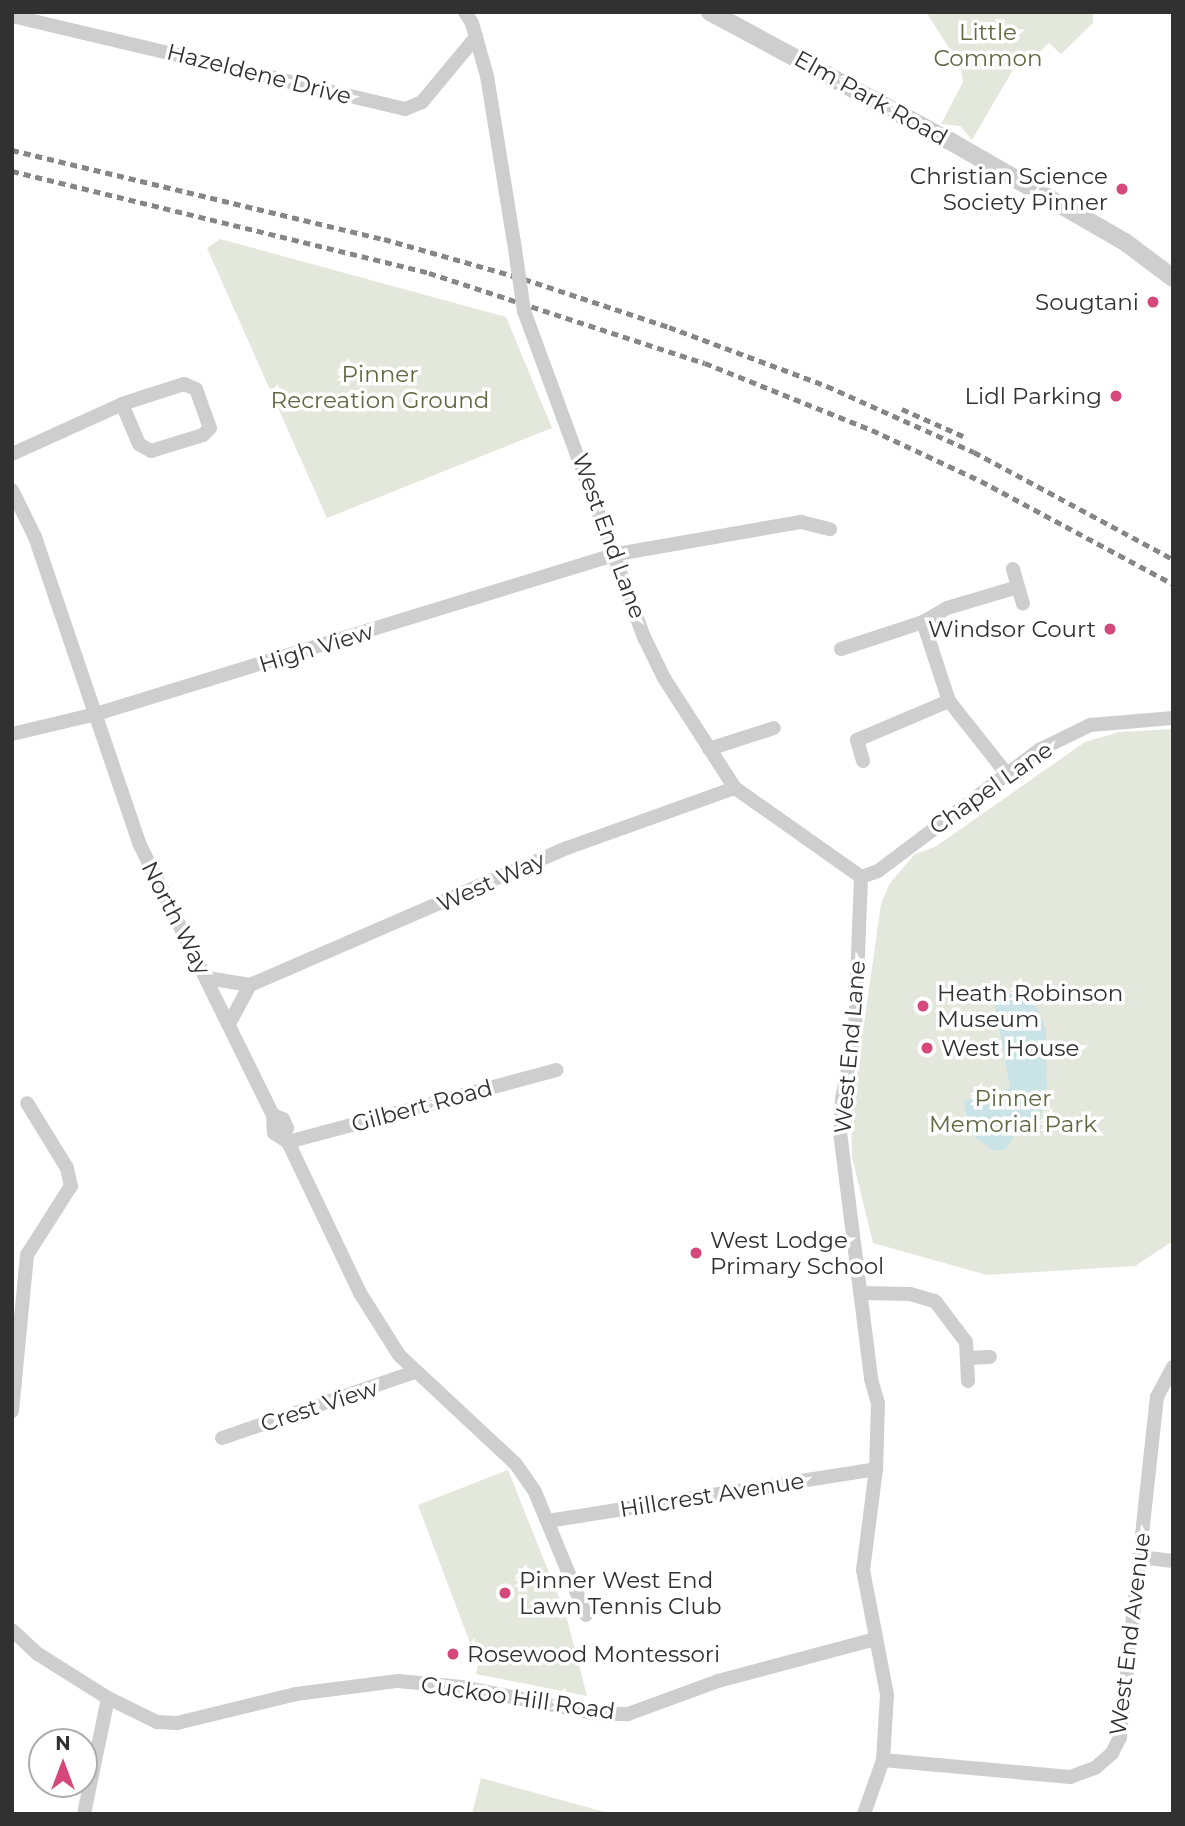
<!DOCTYPE html>
<html>
<head>
<meta charset="utf-8">
<style>
  body { margin:0 }
  #map { position:relative; width:1185px; height:1826px; overflow:hidden; background:#fff; font-family:Montserrat,sans-serif }
  div>[style] { position:absolute }
  .green>* { inset:0; background:#e4e7db }
  .water>* { inset:0; background:#cae3e6 }
  .minor>* { height:14px; margin:-7px; padding:0 7px; transform-origin:7px; border-radius:7px; background:#cecece }
  .tertiary>* { height:18px; margin:-9px; padding:0 9px; transform-origin:9px; border-radius:9px; background:#cecece }
  .rail>* { height:4.5px; margin-top:-2.25px; transform-origin:0; background:repeating-linear-gradient(90deg,#868686 0 7px,transparent 0 12px) }
  .minor-bridge>* { height:14px; margin:-7px; padding:0 7px; transform-origin:7px; border-radius:7px; background:#cecece }
  .dots>* { width:19px; height:19px; translate:-50% -50%; box-sizing:border-box; border:4px solid #fff; border-radius:50% }
  span { translate:-50% -50%; white-space:nowrap; text-align:center; line-height:1.15; -webkit-text-stroke:7px #fff; paint-order:stroke }
  .park-label { font-size:23px; color:#5f6942 }
  .street-label { font-size:23px; color:#313131 }
  .poi-label { font-size:23px; color:#313131 }
  .right { translate:-100% -50%; text-align:right }
  .left { translate:0 -50%; text-align:left }
  .frame { position:absolute; inset:0; border:14px solid #313131; pointer-events:none }
  .north { position:absolute; left:28px; top:1728px; width:70px; height:70px; box-sizing:border-box; background:#fff; border:2px solid #adadad; border-radius:50%; rotate:0deg; font-size:19px; font-weight:700; line-height:28px; text-align:center; color:#313131 }
  .north::after { content:''; display:block; margin:auto; width:24px; height:32px; background:#d4487a; clip-path:polygon(50% 0,100% 100%,50% 72%,0 100%) }
</style>
</head>
<body>
<div id="map">
  <div class="green">
    <div style="clip-path:polygon(926px 12px,1093px 12px,1093px 23px,1061px 54px,1049px 43px,1025px 66px,1018px 61px,972px 140px,960px 126px,941px 124px,963px 82px,960px 65px)"></div>
    <div style="clip-path:polygon(220px 239px,506px 317px,552px 428px,327px 518px,207px 248px)"></div>
    <div style="clip-path:polygon(1173px 729px,1173px 1241px,1135px 1266px,987px 1275px,873px 1243px,852px 1157px,851px 1115px,881px 904px,890px 883px,915px 854px,935px 847px,1085px 742px,1119px 732px)"></div>
    <div style="clip-path:polygon(508px 1470px,566px 1615px,587px 1696px,476px 1674px,482px 1650px,472px 1648px,418px 1505px)"></div>
    <div style="clip-path:polygon(481px 1778px,612px 1814px,472px 1814px)"></div>
  </div>
  <div class="water">
    <div style="clip-path:polygon(1022px 988px,1033px 999px,1046px 1030px,1047px 1100px,1040px 1115px,1014px 1136px,1006px 1149px,994px 1151px,969px 1133px,964px 1101px,1010px 1088px,995px 1004px,998px 995px)"></div>
  </div>
  <div class="minor">
    <div style="left:465px;top:12px;width:13px;rotate:58deg"></div>
    <div style="left:472px;top:23px;width:55px;rotate:74.2deg"></div>
    <div style="left:487px;top:76px;width:168px;rotate:80.8deg"></div>
    <div style="left:12px;top:16px;width:404px;rotate:13.3deg"></div>
    <div style="left:405px;top:109px;width:18px;rotate:-22deg"></div>
    <div style="left:422px;top:102px;width:85px;rotate:-50.3deg"></div>
    <div style="left:524px;top:311px;width:350px;rotate:69.8deg"></div>
    <div style="left:645px;top:639px;width:43px;rotate:64deg"></div>
    <div style="left:664px;top:678px;width:131px;rotate:57.2deg"></div>
    <div style="left:735px;top:788px;width:154px;rotate:35.2deg"></div>
    <div style="left:861px;top:877px;width:158px;rotate:92.2deg"></div>
    <div style="left:855px;top:1035px;width:65px;rotate:101.5deg"></div>
    <div style="left:842px;top:1099px;width:33px;rotate:93deg"></div>
    <div style="left:840px;top:1132px;width:249px;rotate:82.8deg"></div>
    <div style="left:871px;top:1379px;width:25px;rotate:74deg"></div>
    <div style="left:878px;top:1403px;width:66px;rotate:91.7deg"></div>
    <div style="left:876px;top:1469px;width:102px;rotate:97.3deg"></div>
    <div style="left:863px;top:1570px;width:127px;rotate:79.1deg"></div>
    <div style="left:887px;top:1695px;width:65px;rotate:93.5deg"></div>
    <div style="left:883px;top:1760px;width:57px;rotate:109.4deg"></div>
    <div style="left:12px;top:454px;width:121px;rotate:-24.4deg"></div>
    <div style="left:122px;top:404px;width:65px;rotate:-17.9deg"></div>
    <div style="left:184px;top:384px;width:13px;rotate:23deg"></div>
    <div style="left:196px;top:389px;width:41px;rotate:70.3deg"></div>
    <div style="left:210px;top:428px;width:10px;rotate:135deg"></div>
    <div style="left:203px;top:435px;width:54px;rotate:162.9deg"></div>
    <div style="left:151px;top:451px;width:14px;rotate:-150deg"></div>
    <div style="left:139px;top:444px;width:43px;rotate:-113deg"></div>
    <div style="left:12px;top:490px;width:52px;rotate:63.9deg"></div>
    <div style="left:35px;top:537px;width:323px;rotate:71.2deg"></div>
    <div style="left:139px;top:843px;width:303px;rotate:63.8deg"></div>
    <div style="left:273px;top:1115px;width:18px;rotate:87deg"></div>
    <div style="left:274px;top:1133px;width:17px;rotate:33deg"></div>
    <div style="left:288px;top:1142px;width:167px;rotate:64.5deg"></div>
    <div style="left:360px;top:1293px;width:73px;rotate:57.8deg"></div>
    <div style="left:399px;top:1355px;width:158px;rotate:43deg"></div>
    <div style="left:515px;top:1463px;width:35px;rotate:55deg"></div>
    <div style="left:535px;top:1492px;width:133px;rotate:67.5deg"></div>
    <div style="left:1013px;top:569px;width:36px;rotate:74deg"></div>
    <div style="left:923px;top:622px;width:83px;rotate:71.8deg"></div>
    <div style="left:949px;top:701px;width:92px;rotate:51.6deg"></div>
    <div style="left:841px;top:649px;width:86px;rotate:-18.2deg"></div>
    <div style="left:923px;top:622px;width:28px;rotate:-30deg"></div>
    <div style="left:947px;top:608px;width:74px;rotate:-16.5deg"></div>
    <div style="left:12px;top:734px;width:86px;rotate:-13.4deg"></div>
    <div style="left:96px;top:714px;width:545px;rotate:-17.07deg"></div>
    <div style="left:617px;top:554px;width:187px;rotate:-9.9deg"></div>
    <div style="left:801px;top:522px;width:30px;rotate:14deg"></div>
    <div style="left:709px;top:749px;width:68px;rotate:-17.9deg"></div>
    <div style="left:863px;top:761px;width:22px;rotate:-106deg"></div>
    <div style="left:857px;top:740px;width:100px;rotate:-23deg"></div>
    <div style="left:861px;top:877px;width:18px;rotate:-19deg"></div>
    <div style="left:878px;top:871px;width:201px;rotate:-36.9deg"></div>
    <div style="left:1039px;top:750px;width:57px;rotate:-26.1deg"></div>
    <div style="left:1090px;top:725px;width:83px;rotate:-4.8deg"></div>
    <div style="left:207px;top:978px;width:44px;rotate:9.2deg"></div>
    <div style="left:250px;top:985px;width:345px;rotate:-23.4deg"></div>
    <div style="left:567px;top:848px;width:178px;rotate:-19.7deg"></div>
    <div style="left:229px;top:1024px;width:44px;rotate:-61.7deg"></div>
    <div style="left:273px;top:1115px;width:11px;rotate:22deg"></div>
    <div style="left:283px;top:1119px;width:10px;rotate:66deg"></div>
    <div style="left:287px;top:1128px;width:9px;rotate:117deg"></div>
    <div style="left:288px;top:1142px;width:278px;rotate:-15deg"></div>
    <div style="left:860px;top:1293px;width:50px;rotate:1.1deg"></div>
    <div style="left:910px;top:1294px;width:26px;rotate:16deg"></div>
    <div style="left:935px;top:1301px;width:51px;rotate:52.9deg"></div>
    <div style="left:966px;top:1342px;width:39px;rotate:87deg"></div>
    <div style="left:969px;top:1358px;width:21px;rotate:-3deg"></div>
    <div style="left:12px;top:1411px;width:157px;rotate:-84.5deg"></div>
    <div style="left:27px;top:1255px;width:82px;rotate:-57.5deg"></div>
    <div style="left:71px;top:1186px;width:18px;rotate:-103deg"></div>
    <div style="left:67px;top:1168px;width:76px;rotate:-121.6deg"></div>
    <div style="left:222px;top:1438px;width:204px;rotate:-18.9deg"></div>
    <div style="left:548px;top:1521px;width:332px;rotate:-9deg"></div>
    <div style="left:1140px;top:1557px;width:33px;rotate:7deg"></div>
    <div style="left:12px;top:1630px;width:35px;rotate:43deg"></div>
    <div style="left:38px;top:1654px;width:83px;rotate:32.2deg"></div>
    <div style="left:108px;top:1698px;width:55px;rotate:26.1deg"></div>
    <div style="left:157px;top:1722px;width:20px;rotate:3deg"></div>
    <div style="left:177px;top:1723px;width:122px;rotate:-13.7deg"></div>
    <div style="left:296px;top:1694px;width:103px;rotate:-7.3deg"></div>
    <div style="left:398px;top:1681px;width:64px;rotate:5.4deg"></div>
    <div style="left:462px;top:1687px;width:134px;rotate:11.2deg"></div>
    <div style="left:593px;top:1713px;width:35px;rotate:2deg"></div>
    <div style="left:628px;top:1714px;width:96px;rotate:-20.1deg"></div>
    <div style="left:718px;top:1681px;width:163px;rotate:-14.9deg"></div>
    <div style="left:883px;top:1760px;width:188px;rotate:5.2deg"></div>
    <div style="left:1070px;top:1777px;width:27px;rotate:-20deg"></div>
    <div style="left:1095px;top:1768px;width:23px;rotate:-41deg"></div>
    <div style="left:1112px;top:1753px;width:18px;rotate:-63deg"></div>
    <div style="left:1120px;top:1737px;width:342px;rotate:-83.8deg"></div>
    <div style="left:1157px;top:1397px;width:34px;rotate:-62deg"></div>
    <div style="left:84px;top:1814px;width:118px;rotate:-78.3deg"></div>
  </div>
  <div class="tertiary">
    <div style="left:710px;top:12px;width:272px;rotate:28.3deg"></div>
    <div style="left:950px;top:141px;width:202px;rotate:30deg"></div>
    <div style="left:1125px;top:242px;width:60px;rotate:36.9deg"></div>
  </div>
  <div class="rail">
    <div style="left:12px;top:150px;width:382px;rotate:13.5deg"></div>
    <div style="left:384px;top:239px;width:146px;rotate:15.9deg"></div>
    <div style="left:524px;top:279px;width:153px;rotate:18.3deg"></div>
    <div style="left:669px;top:327px;width:169px;rotate:20.5deg"></div>
    <div style="left:827px;top:386px;width:161px;rotate:24.2deg"></div>
    <div style="left:974px;top:452px;width:226px;rotate:28.3deg"></div>
    <div style="left:12px;top:171px;width:429px;rotate:13.7deg"></div>
    <div style="left:429px;top:273px;width:290px;rotate:18.1deg"></div>
    <div style="left:705px;top:363px;width:180px;rotate:21.9deg"></div>
    <div style="left:872px;top:430px;width:120px;rotate:25.1deg"></div>
    <div style="left:981px;top:481px;width:218px;rotate:28.2deg"></div>
    <div style="left:902px;top:409px;width:67px;rotate:23.9deg"></div>
  </div>
  <div class="minor-bridge">
    <div style="left:514px;top:242px;width:70px;rotate:81.8deg"></div>
  </div>
  <div class="dots">
    <div style="left:1122px;top:189px;background:#d4487a"></div>
    <div style="left:1153px;top:302px;background:#d4487a"></div>
    <div style="left:1116px;top:396px;background:#d4487a"></div>
    <div style="left:1110px;top:629px;background:#d4487a"></div>
    <div style="left:923px;top:1006px;background:#d4487a"></div>
    <div style="left:927px;top:1048px;background:#d4487a"></div>
    <div style="left:696px;top:1253px;background:#d4487a"></div>
    <div style="left:505px;top:1593px;background:#d4487a"></div>
    <div style="left:453px;top:1654px;background:#d4487a"></div>
  </div>
  <div class="park-label">
    <span style="left:988px;top:45px">Little<br>Common</span>
    <span style="left:380px;top:387px">Pinner<br>Recreation Ground</span>
    <span style="left:1013px;top:1111px">Pinner<br>Memorial Park</span>
  </div>
  <div class="street-label">
    <span style="left:259px;top:74px;rotate:14deg">Hazeldene Drive</span>
    <span style="left:871px;top:98px;rotate:29deg">Elm Park Road</span>
    <span style="left:609px;top:536px;rotate:70deg">West End Lane</span>
    <span style="left:316px;top:648px;rotate:-17deg">High View</span>
    <span style="left:991px;top:788px;rotate:-35deg">Chapel Lane</span>
    <span style="left:491px;top:882px;rotate:-24deg">West Way</span>
    <span style="left:176px;top:918px;rotate:63deg">North Way</span>
    <span style="left:850px;top:1047px;rotate:-85deg">West End Lane</span>
    <span style="left:422px;top:1106px;rotate:-15deg">Gilbert Road</span>
    <span style="left:319px;top:1406px;rotate:-18deg">Crest View</span>
    <span style="left:712px;top:1495px;rotate:-9deg">Hillcrest Avenue</span>
    <span style="left:1130px;top:1634px;rotate:-83deg">West End Avenue</span>
    <span style="left:518px;top:1698px;rotate:8deg">Cuckoo Hill Road</span>
  </div>
  <div class="poi-label">
    <span class="right" style="left:1108px;top:189px">Christian Science<br>Society Pinner</span>
    <span class="right" style="left:1139px;top:302px">Sougtani</span>
    <span class="right" style="left:1102px;top:396px">Lidl Parking</span>
    <span class="right" style="left:1096px;top:629px">Windsor Court</span>
    <span class="left" style="left:937px;top:1006px">Heath Robinson<br>Museum</span>
    <span class="left" style="left:941px;top:1048px">West House</span>
    <span class="left" style="left:710px;top:1253px">West Lodge<br>Primary School</span>
    <span class="left" style="left:519px;top:1593px">Pinner West End<br>Lawn Tennis Club</span>
    <span class="left" style="left:467px;top:1654px">Rosewood Montessori</span>
  </div>
  <div class="frame"></div>
  <div class="north">N</div>
</div>
</body>
</html>
